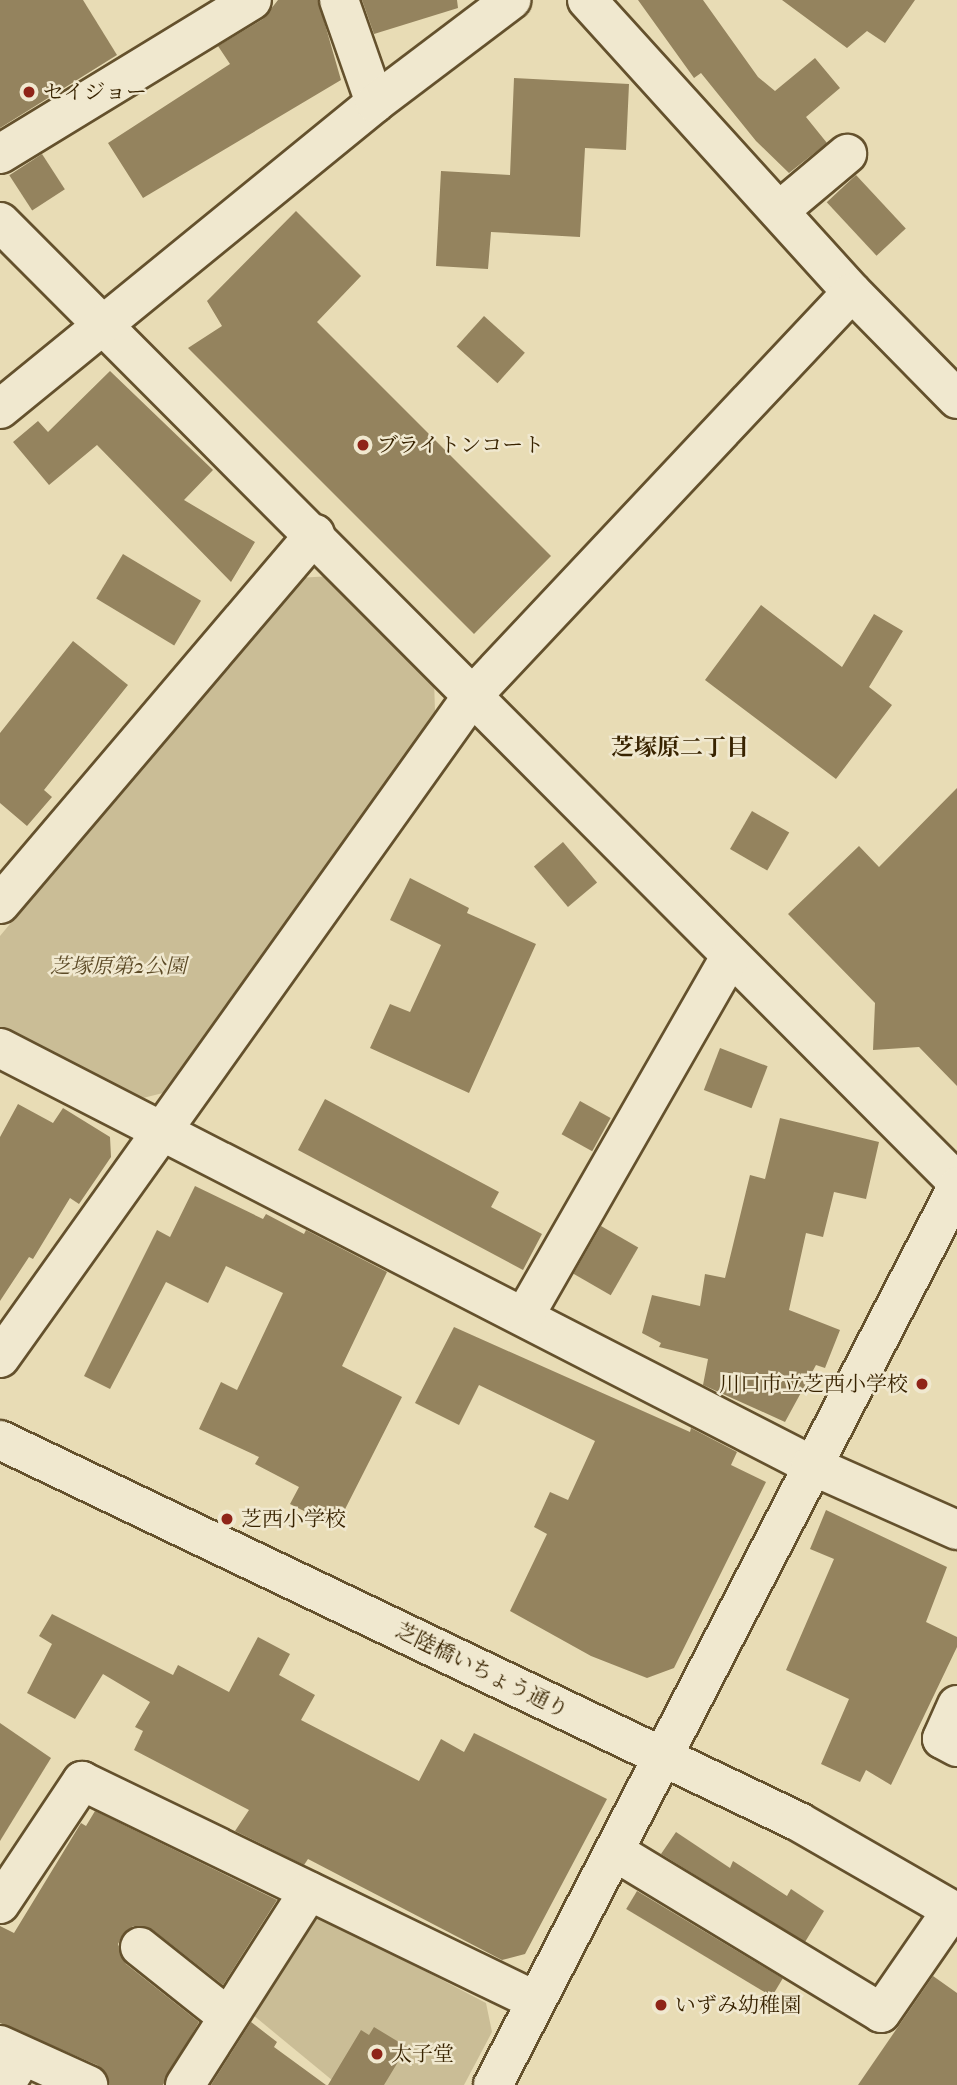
<!DOCTYPE html>
<html>
<head>
<meta charset="utf-8">
<style>
  body { margin:0 }
  #map { position:relative; width:957px; height:2085px; overflow:hidden; background:#e8dcb5; font-family:"IM FELL French Canon","Noto Serif JP",serif }
  div>[style] { position:absolute }
  .green>* { inset:0; background:#cabd96 }
  .building>* { inset:0; background:#94835e; transform-origin:0 0 }
  .roads { filter:drop-shadow(2px 0 #64512d) drop-shadow(-2px 0 #64512d) drop-shadow(0 2px #64512d) drop-shadow(0 -2px #64512d) }
  .minor>* { height:38px; margin:-19px; padding:0 19px; transform-origin:19px; border-radius:19px; background:#f0e8cf }
  .dots>* { width:19px; height:19px; translate:-50% -50%; box-sizing:border-box; border:4px solid #f0e8cf; border-radius:50% }
  span { translate:-50% -50%; white-space:nowrap; text-align:center; line-height:1.15; -webkit-text-stroke:5px #f0e8cf; paint-order:stroke }
  .poi-label { font-size:21px; color:#382300 }
  .left { translate:0 -50%; text-align:left }
  .right { translate:-100% -50%; text-align:right }
  .park-label { font-size:21px; color:#5c4a26; font-style:italic }
  .street-label { font-size:21px; color:#382300 }
  .neighbourhood-label { font-size:23px; color:#382300; font-weight:700 }
</style>
</head>
<body>
<div id="map">
  <div class="green">
    <div style="clip-path:polygon(332px 576px,434px 680px,435px 712px,163px 1093px,135px 1100px,0 1030px,0 936px,297px 578px)"></div>
    <div style="clip-path:polygon(320px 1916px,486px 2003px,492px 2032px,464px 2085px,338px 2085px,253px 2015px,308px 1924px)"></div>
  </div>
  <div class="building">
    <div style="clip-path:polygon(0 0,83px 0,117px 55px,0 128px)"></div>
    <div style="clip-path:polygon(278px 0,318px 0,341px 80px,143px 198px,108px 143px,230px 64px,218px 46px,263px 19px)"></div>
    <div style="clip-path:polygon(362px 0,457px 0,458px 8px,374px 34px)"></div>
    <div style="clip-path:polygon(638px 0,703px 0,758px 77px,775px 91px,815px 58px,840px 88px,806px 117px,827px 143px,789px 173px,756px 141px,701px 73px,694px 78px)"></div>
    <div style="clip-path:polygon(782px 0,915px 0,885px 43px,867px 31px,847px 48px)"></div>
    <div style="clip-path:polygon(514px 78px,629px 84px,626px 150px,585px 148px,580px 237px,491px 232px,488px 269px,436px 266px,441px 171px,510px 175px)"></div>
    <div style="left:42px;top:154px;width:42px;height:39px;rotate:57deg"></div>
    <div style="left:856px;top:175px;width:73px;height:40px;rotate:47deg"></div>
    <div style="clip-path:polygon(296px 211px,361px 276px,317px 322px,551px 556px,474px 634px,188px 348px,222px 326px,207px 301px)"></div>
    <div style="left:484px;top:316px;width:55px;height:41px;rotate:42deg"></div>
    <div style="clip-path:polygon(110px 371px,213px 470px,184px 500px,255px 542px,231px 582px,97px 445px,49px 485px,13px 442px,38px 421px,48px 432px)"></div>
    <div style="left:123px;top:554px;width:91px;height:52px;rotate:31deg"></div>
    <div style="clip-path:polygon(761px 605px,842px 667px,874px 614px,903px 631px,869px 687px,892px 705px,836px 779px,705px 680px)"></div>
    <div style="clip-path:polygon(73px 641px,128px 685px,44px 790px,52px 797px,27px 826px,0 803px,0 733px)"></div>
    <div style="clip-path:polygon(957px 788px,957px 1086px,919px 1047px,873px 1050px,875px 1003px,788px 914px,859px 846px,879px 867px)"></div>
    <div style="left:752px;top:811px;width:43px;height:44px;rotate:30deg"></div>
    <div style="left:563px;top:842px;width:53px;height:38px;rotate:50deg"></div>
    <div style="clip-path:polygon(410px 878px,469px 908px,467px 913px,536px 944px,469px 1093px,370px 1048px,390px 1004px,410px 1012px,441px 945px,390px 920px)"></div>
    <div style="left:720px;top:1048px;width:51px;height:45px;rotate:21deg"></div>
    <div style="clip-path:polygon(325px 1099px,499px 1192px,491px 1207px,542px 1234px,523px 1270px,298px 1150px)"></div>
    <div style="left:580px;top:1101px;width:35px;height:38px;rotate:29deg"></div>
    <div style="clip-path:polygon(18px 1104px,53px 1123px,63px 1108px,110px 1137px,111px 1157px,79px 1204px,70px 1198px,33px 1259px,29px 1257px,0 1301px,0 1137px)"></div>
    <div style="clip-path:polygon(780px 1118px,879px 1142px,866px 1199px,834px 1192px,823px 1237px,806px 1233px,789px 1310px,840px 1330px,825px 1368px,816px 1365px,785px 1422px,703px 1385px,708px 1359px,659px 1347px,661px 1343px,642px 1333px,652px 1295px,700px 1306px,705px 1274px,725px 1278px,750px 1175px,765px 1179px)"></div>
    <div style="clip-path:polygon(195px 1186px,263px 1219px,266px 1214px,304px 1234px,306px 1230px,387px 1272px,342px 1366px,402px 1397px,336px 1527px,290px 1504px,299px 1487px,255px 1464px,259px 1457px,199px 1429px,221px 1382px,237px 1390px,283px 1293px,226px 1266px,208px 1303px,166px 1282px,110px 1389px,84px 1376px,157px 1230px,170px 1237px)"></div>
    <div style="left:601px;top:1226px;width:43px;height:55px;rotate:30deg"></div>
    <div style="clip-path:polygon(454px 1327px,690px 1432px,691px 1428px,737px 1452px,731px 1465px,766px 1482px,674px 1668px,647px 1678px,591px 1656px,510px 1611px,547px 1534px,534px 1527px,550px 1492px,568px 1500px,595px 1441px,479px 1385px,459px 1425px,415px 1403px)"></div>
    <div style="clip-path:polygon(826px 1510px,947px 1567px,926px 1622px,957px 1637px,957px 1647px,891px 1785px,866px 1770px,860px 1782px,821px 1764px,849px 1699px,786px 1670px,834px 1559px,810px 1549px)"></div>
    <div style="clip-path:polygon(52px 1614px,173px 1675px,178px 1665px,229px 1692px,258px 1637px,290px 1654px,279px 1675px,315px 1695px,301px 1720px,419px 1781px,441px 1739px,464px 1752px,474px 1733px,607px 1799px,525px 1954px,502px 1960px,308px 1859px,304px 1865px,235px 1831px,249px 1810px,134px 1750px,143px 1731px,135px 1727px,150px 1702px,103px 1674px,75px 1719px,27px 1693px,52px 1644px,39px 1636px)"></div>
    <div style="clip-path:polygon(0 1723px,51px 1758px,0 1841px)"></div>
    <div style="clip-path:polygon(95px 1811px,277px 1900px,223px 1985px,153px 1930px,133px 1926px,123px 1934px,118px 1944px,126px 1964px,199px 2022px,163px 2085px,110px 2085px,106px 2073px,97px 2065px,0 2023px,0 1926px,14px 1933px,81px 1823px,86px 1826px)"></div>
    <div style="clip-path:polygon(676px 1832px,730px 1868px,733px 1861px,787px 1896px,791px 1889px,824px 1911px,805px 1942px,661px 1854px)"></div>
    <div style="left:637px;top:1891px;width:170px;height:21px;rotate:31deg"></div>
    <div style="clip-path:polygon(933px 1976px,957px 1993px,957px 2085px,858px 2085px)"></div>
    <div style="clip-path:polygon(251px 2022px,277px 2042px,274px 2047px,326px 2085px,211px 2085px)"></div>
    <div style="clip-path:polygon(374px 2027px,407px 2047px,384px 2085px,328px 2085px,361px 2030px,369px 2035px)"></div>
  </div>
  <div class="roads">
    <div class="minor">
      <div style="left:339px;top:0;width:109px;rotate:70.7deg"></div>
      <div style="left:587px;top:0;width:394px;rotate:47.8deg"></div>
      <div style="left:852px;top:292px;width:150px;rotate:45.5deg"></div>
      <div style="left:0;top:154px;width:295px;rotate:-31.4deg"></div>
      <div style="left:779px;top:211px;width:89px;rotate:-40deg"></div>
      <div style="left:0;top:222px;width:1356px;rotate:45.09deg"></div>
      <div style="left:0;top:409px;width:484px;rotate:-39.2deg"></div>
      <div style="left:375px;top:103px;width:171px;rotate:-37.1deg"></div>
      <div style="left:0;top:904px;width:486px;rotate:-49.6deg"></div>
      <div style="left:0;top:1048px;width:912px;rotate:27.21deg"></div>
      <div style="left:811px;top:1465px;width:160px;rotate:24deg"></div>
      <div style="left:525px;top:1315px;width:414px;rotate:-60.2deg"></div>
      <div style="left:0;top:1358px;width:814px;rotate:-54.5deg"></div>
      <div style="left:473px;top:695px;width:553px;rotate:-46.76deg"></div>
      <div style="left:0;top:1440px;width:886px;rotate:25.55deg"></div>
      <div style="left:799px;top:1822px;width:182px;rotate:29.9deg"></div>
      <div style="left:957px;top:1705px;width:37px;rotate:114deg"></div>
      <div style="left:942px;top:1739px;width:17px;rotate:28deg"></div>
      <div style="left:614px;top:1851px;width:312px;rotate:31.2deg"></div>
      <div style="left:881px;top:2013px;width:125px;rotate:-55.4deg"></div>
      <div style="left:0;top:1904px;width:148px;rotate:-56.3deg"></div>
      <div style="left:82px;top:1781px;width:504px;rotate:25.85deg"></div>
      <div style="left:140px;top:1947px;width:112px;rotate:38.5deg"></div>
      <div style="left:0;top:2045px;width:97px;rotate:24.4deg"></div>
      <div style="left:5px;top:2085px;width:34px;rotate:-58deg"></div>
      <div style="left:185px;top:2085px;width:230px;rotate:-57.4deg"></div>
      <div style="left:493px;top:2085px;width:1011px;rotate:-62.67deg"></div>
    </div>
  </div>
  <div class="dots">
    <div style="left:29px;top:92px;background:#8f2418"></div>
    <div style="left:363px;top:445px;background:#8f2418"></div>
    <div style="left:922px;top:1384px;background:#8f2418"></div>
    <div style="left:227px;top:1519px;background:#8f2418"></div>
    <div style="left:661px;top:2005px;background:#8f2418"></div>
    <div style="left:377px;top:2054px;background:#8f2418"></div>
  </div>
  <div class="poi-label">
    <span class="left" style="left:43px;top:92px">セイジョー</span>
    <span class="left" style="left:377px;top:445px">ブライトンコート</span>
    <span class="right" style="left:908px;top:1384px">川口市立芝西小学校</span>
    <span class="left" style="left:241px;top:1519px">芝西小学校</span>
    <span class="left" style="left:675px;top:2005px">いずみ幼稚園</span>
    <span class="left" style="left:391px;top:2054px">太子堂</span>
  </div>
  <div class="park-label">
    <span style="left:118px;top:966px">芝塚原第2公園</span>
  </div>
  <div class="street-label">
    <span style="left:482px;top:1670px;rotate:26deg">芝陸橋いちょう通り</span>
  </div>
  <div class="neighbourhood-label">
    <span style="left:680px;top:748px">芝塚原二丁目</span>
  </div>
</div>
</body>
</html>
